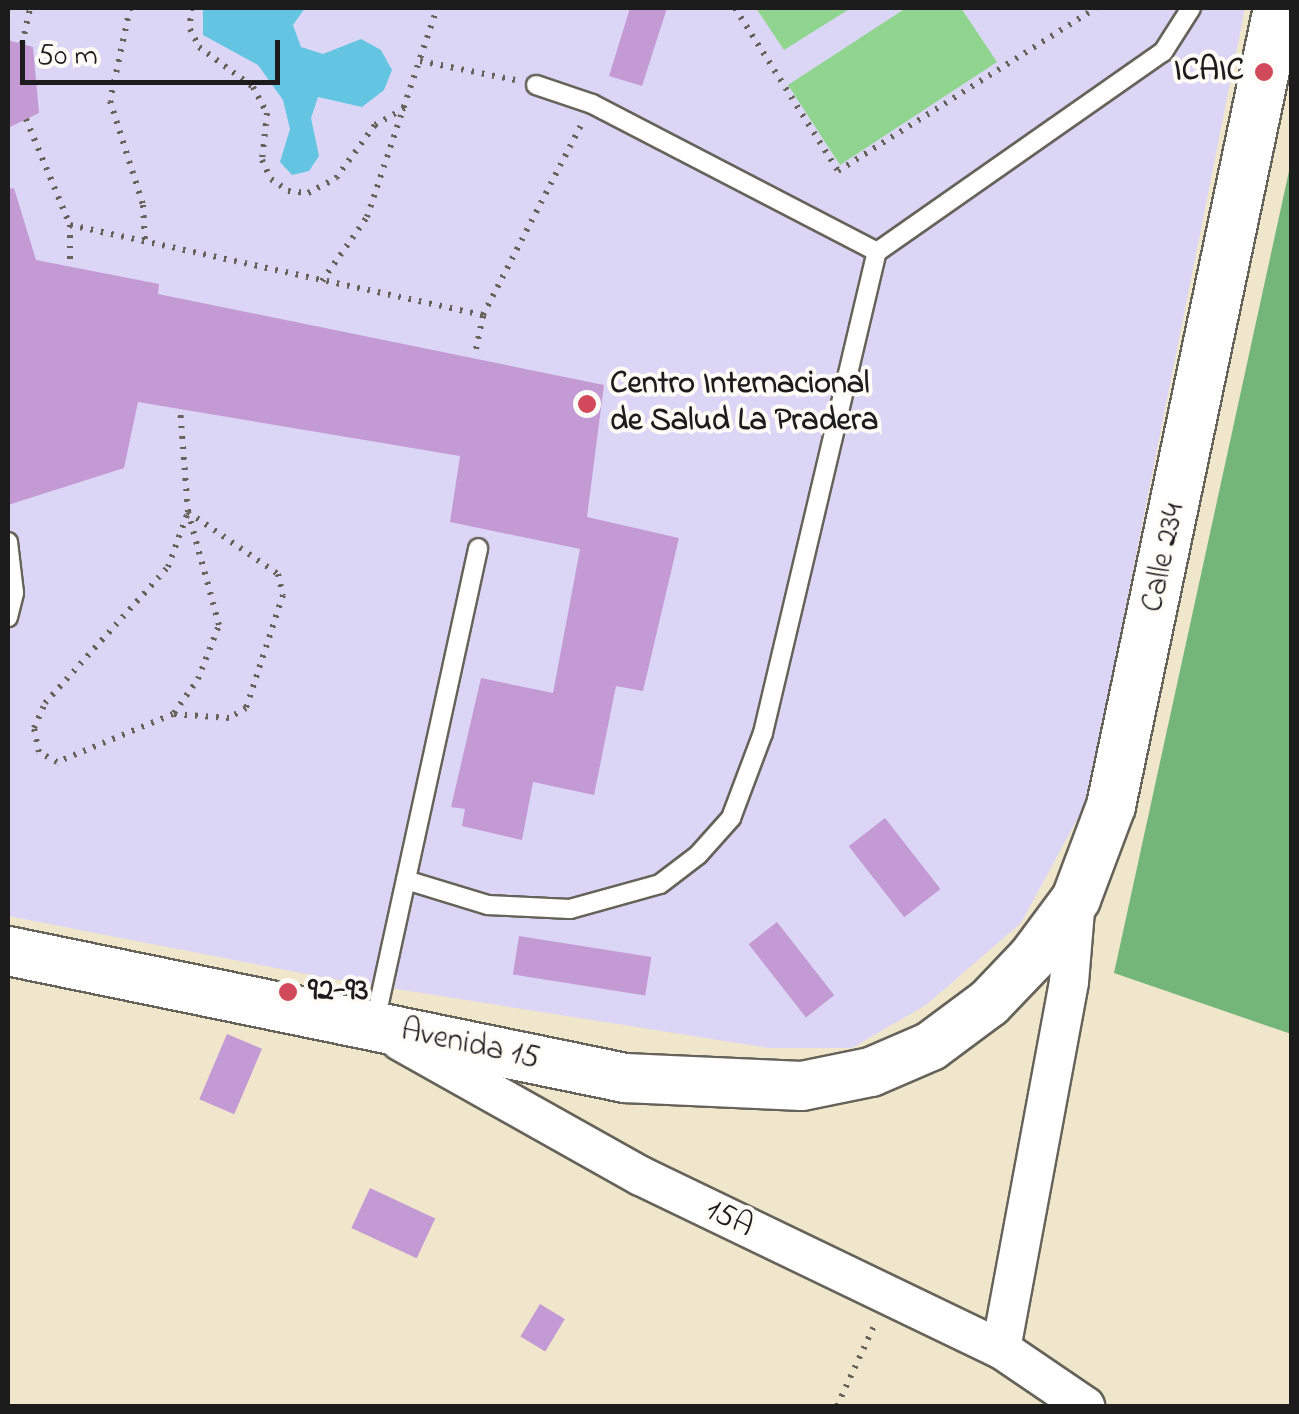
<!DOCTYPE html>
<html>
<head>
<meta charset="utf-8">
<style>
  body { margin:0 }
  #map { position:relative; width:1299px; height:1414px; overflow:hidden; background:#f0e6cc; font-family:"Indie Flower",sans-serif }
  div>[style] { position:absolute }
  .built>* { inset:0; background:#dcd6f6 }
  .green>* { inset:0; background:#90d58f }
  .forest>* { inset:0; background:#74b67a }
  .water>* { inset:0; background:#63c5e1 }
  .building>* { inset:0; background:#c39ad4; transform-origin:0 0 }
  .path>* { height:6px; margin-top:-3px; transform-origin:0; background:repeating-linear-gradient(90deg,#66635a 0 2.5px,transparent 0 10.5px) }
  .roads { filter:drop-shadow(2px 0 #66635a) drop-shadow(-2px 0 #66635a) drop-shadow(0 2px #66635a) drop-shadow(0 -2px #66635a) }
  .service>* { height:18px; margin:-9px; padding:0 9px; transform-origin:9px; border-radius:9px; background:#fff }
  .minor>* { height:38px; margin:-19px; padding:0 19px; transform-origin:19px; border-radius:19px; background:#fff }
  .tertiary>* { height:48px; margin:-24px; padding:0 24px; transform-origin:24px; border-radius:24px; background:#fff }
  .dots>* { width:28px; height:28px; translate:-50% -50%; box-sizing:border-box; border:5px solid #fdfcf7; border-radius:50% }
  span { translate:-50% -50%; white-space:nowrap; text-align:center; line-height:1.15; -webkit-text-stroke:8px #fdfcf7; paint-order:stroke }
  .poi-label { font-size:32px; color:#1c1c1c; font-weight:700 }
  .right { translate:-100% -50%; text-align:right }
  .left { translate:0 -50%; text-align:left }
  .street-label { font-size:32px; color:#1c1c1c }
  .frame { position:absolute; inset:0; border:10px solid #1c1c1c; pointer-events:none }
  .scale { position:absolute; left:20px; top:40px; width:260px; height:45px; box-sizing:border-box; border:5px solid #1c1c1c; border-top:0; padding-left:12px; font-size:30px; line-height:35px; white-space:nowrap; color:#1c1c1c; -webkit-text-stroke:8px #fdfcf7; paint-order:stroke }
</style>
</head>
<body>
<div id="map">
  <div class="built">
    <div style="clip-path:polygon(8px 8px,1245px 8px,1087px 801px,1021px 923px,926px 1005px,852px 1048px,769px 1048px,327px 978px,8px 916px)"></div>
  </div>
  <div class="green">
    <div style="clip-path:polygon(756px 8px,851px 8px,784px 50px)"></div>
    <div style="clip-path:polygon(906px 8px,961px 8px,997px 62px,840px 165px,788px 85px)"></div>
  </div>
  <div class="forest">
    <div style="clip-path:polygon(1291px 162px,1291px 1034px,1114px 973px)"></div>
  </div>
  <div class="water">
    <div style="clip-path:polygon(203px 8px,305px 8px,293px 25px,301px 47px,323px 54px,361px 39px,381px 50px,392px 70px,384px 90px,362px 107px,318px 97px,311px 118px,319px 156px,309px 171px,292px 175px,280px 162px,290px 129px,283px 100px,258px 65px,203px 35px)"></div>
  </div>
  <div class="building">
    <div style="clip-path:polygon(630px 8px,667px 8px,642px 86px,609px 76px)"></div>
    <div style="clip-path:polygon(8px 40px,33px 47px,39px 113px,8px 128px)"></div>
    <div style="clip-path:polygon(14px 188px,36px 260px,159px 284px,158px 294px,604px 385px,587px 517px,679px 538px,643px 691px,616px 686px,594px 795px,533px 782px,522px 840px,462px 826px,465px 809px,451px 807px,481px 678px,553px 693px,580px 549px,450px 522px,460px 456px,138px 402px,124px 468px,8px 505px,8px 189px)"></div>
    <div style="left:885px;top:818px;width:90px;height:46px;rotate:52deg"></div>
    <div style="left:777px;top:922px;width:93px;height:36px;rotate:52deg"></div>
    <div style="left:519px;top:936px;width:134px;height:39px;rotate:9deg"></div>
    <div style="left:227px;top:1034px;width:38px;height:71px;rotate:23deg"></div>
    <div style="left:370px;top:1188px;width:72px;height:44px;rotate:25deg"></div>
    <div style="left:540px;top:1304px;width:29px;height:38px;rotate:31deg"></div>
  </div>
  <div class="path">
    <div style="left:130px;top:8px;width:95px;rotate:102.1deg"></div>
    <div style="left:110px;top:101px;width:109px;rotate:72.4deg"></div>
    <div style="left:143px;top:205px;width:37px;rotate:87deg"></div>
    <div style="left:191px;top:8px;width:21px;rotate:93deg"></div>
    <div style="left:190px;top:29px;width:20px;rotate:63deg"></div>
    <div style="left:199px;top:47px;width:67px;rotate:36.5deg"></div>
    <div style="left:253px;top:87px;width:30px;rotate:62deg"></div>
    <div style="left:267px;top:113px;width:47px;rotate:96.1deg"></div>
    <div style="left:262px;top:160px;width:21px;rotate:65deg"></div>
    <div style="left:271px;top:179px;width:21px;rotate:35deg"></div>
    <div style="left:288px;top:191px;width:20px;rotate:6deg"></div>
    <div style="left:308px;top:193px;width:32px;rotate:-28deg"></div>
    <div style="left:336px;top:178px;width:66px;rotate:-53.7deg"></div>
    <div style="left:375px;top:125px;width:34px;rotate:-30deg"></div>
    <div style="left:735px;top:8px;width:193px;rotate:57.7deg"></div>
    <div style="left:838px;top:171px;width:305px;rotate:-32.3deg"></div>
    <div style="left:22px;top:44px;width:37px;rotate:-77deg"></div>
    <div style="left:420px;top:61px;width:97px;rotate:11.3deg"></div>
    <div style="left:26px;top:119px;width:115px;rotate:67.5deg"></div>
    <div style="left:70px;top:225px;width:37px;rotate:90deg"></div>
    <div style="left:70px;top:225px;width:423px;rotate:12.3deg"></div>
    <div style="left:322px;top:281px;width:78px;rotate:-54.9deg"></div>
    <div style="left:367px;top:217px;width:220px;rotate:-71.5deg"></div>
    <div style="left:476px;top:349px;width:35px;rotate:-78deg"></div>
    <div style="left:483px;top:315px;width:214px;rotate:-62.7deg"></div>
    <div style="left:188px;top:512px;width:109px;rotate:34.6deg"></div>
    <div style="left:278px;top:574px;width:22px;rotate:77deg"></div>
    <div style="left:283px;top:595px;width:119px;rotate:108.1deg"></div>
    <div style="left:246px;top:708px;width:20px;rotate:150deg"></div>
    <div style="left:229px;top:718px;width:56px;rotate:-175.9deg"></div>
    <div style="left:173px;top:714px;width:126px;rotate:157.5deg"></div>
    <div style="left:57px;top:762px;width:21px;rotate:-151deg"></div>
    <div style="left:39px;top:752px;width:25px;rotate:-102deg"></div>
    <div style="left:34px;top:728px;width:27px;rotate:-66deg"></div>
    <div style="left:45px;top:703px;width:183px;rotate:-47.9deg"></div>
    <div style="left:168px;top:567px;width:59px;rotate:-70deg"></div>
    <div style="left:174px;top:713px;width:42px;rotate:-54.8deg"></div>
    <div style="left:198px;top:679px;width:58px;rotate:-68.7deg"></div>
    <div style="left:219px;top:625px;width:117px;rotate:-105.3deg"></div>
    <div style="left:188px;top:512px;width:105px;rotate:-94.4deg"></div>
    <div style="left:837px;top:1406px;width:88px;rotate:-65.2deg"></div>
  </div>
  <div class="roads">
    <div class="service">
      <div style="left:536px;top:85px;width:59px;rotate:18.7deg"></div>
      <div style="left:592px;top:104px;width:321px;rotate:27.4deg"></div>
      <div style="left:8px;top:542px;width:51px;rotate:83.3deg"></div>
      <div style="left:14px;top:593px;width:25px;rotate:104deg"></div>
      <div style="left:406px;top:880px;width:86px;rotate:17deg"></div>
      <div style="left:488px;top:905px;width:82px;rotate:2.8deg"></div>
      <div style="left:570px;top:909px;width:93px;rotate:-15.5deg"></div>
      <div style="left:660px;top:884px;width:48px;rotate:-37.3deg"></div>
      <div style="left:698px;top:855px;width:50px;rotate:-48.3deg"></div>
      <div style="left:731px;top:818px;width:91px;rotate:-69.4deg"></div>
      <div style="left:763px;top:733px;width:494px;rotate:-76.7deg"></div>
      <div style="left:877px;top:252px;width:349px;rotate:-35deg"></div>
      <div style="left:1163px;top:52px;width:52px;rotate:-57.5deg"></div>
      <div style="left:374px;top:1026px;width:489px;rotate:-77.7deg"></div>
    </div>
    <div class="minor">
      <div style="left:400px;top:1041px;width:276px;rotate:29.3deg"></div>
      <div style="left:641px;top:1176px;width:399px;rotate:25.7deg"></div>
      <div style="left:1001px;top:1349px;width:102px;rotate:34.2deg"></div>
      <div style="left:1001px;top:1349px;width:373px;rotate:-79.5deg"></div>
      <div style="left:1069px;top:982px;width:83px;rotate:-85.2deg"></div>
    </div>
    <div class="tertiary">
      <div style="left:8px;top:951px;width:630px;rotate:11.63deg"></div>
      <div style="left:625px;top:1078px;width:177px;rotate:2.6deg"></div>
      <div style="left:802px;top:1086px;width:70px;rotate:-11.5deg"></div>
      <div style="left:871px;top:1072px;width:65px;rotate:-23.4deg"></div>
      <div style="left:931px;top:1046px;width:72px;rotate:-36.6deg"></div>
      <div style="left:989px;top:1003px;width:62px;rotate:-46.3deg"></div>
      <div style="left:1032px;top:958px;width:74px;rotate:-53.3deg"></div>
      <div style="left:1076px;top:899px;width:99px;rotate:-69.4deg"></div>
      <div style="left:1111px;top:806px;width:815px;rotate:-78.18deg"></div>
    </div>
  </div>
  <div class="dots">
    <div style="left:1264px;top:72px;background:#d1495b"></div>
    <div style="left:587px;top:404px;background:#d1495b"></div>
    <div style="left:288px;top:992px;background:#d1495b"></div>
  </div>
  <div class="poi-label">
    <span class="right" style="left:1244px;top:72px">ICAIC</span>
    <span class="left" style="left:610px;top:404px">Centro Internacional<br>de Salud La Pradera</span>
    <span class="left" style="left:308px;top:992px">92-93</span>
  </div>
  <div class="street-label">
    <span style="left:1165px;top:558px;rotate:-78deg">Calle 234</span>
    <span style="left:470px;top:1046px;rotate:12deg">Avenida 15</span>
    <span style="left:729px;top:1220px;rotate:26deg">15A</span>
  </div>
  <div class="frame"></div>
  <div class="scale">50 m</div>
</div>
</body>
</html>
